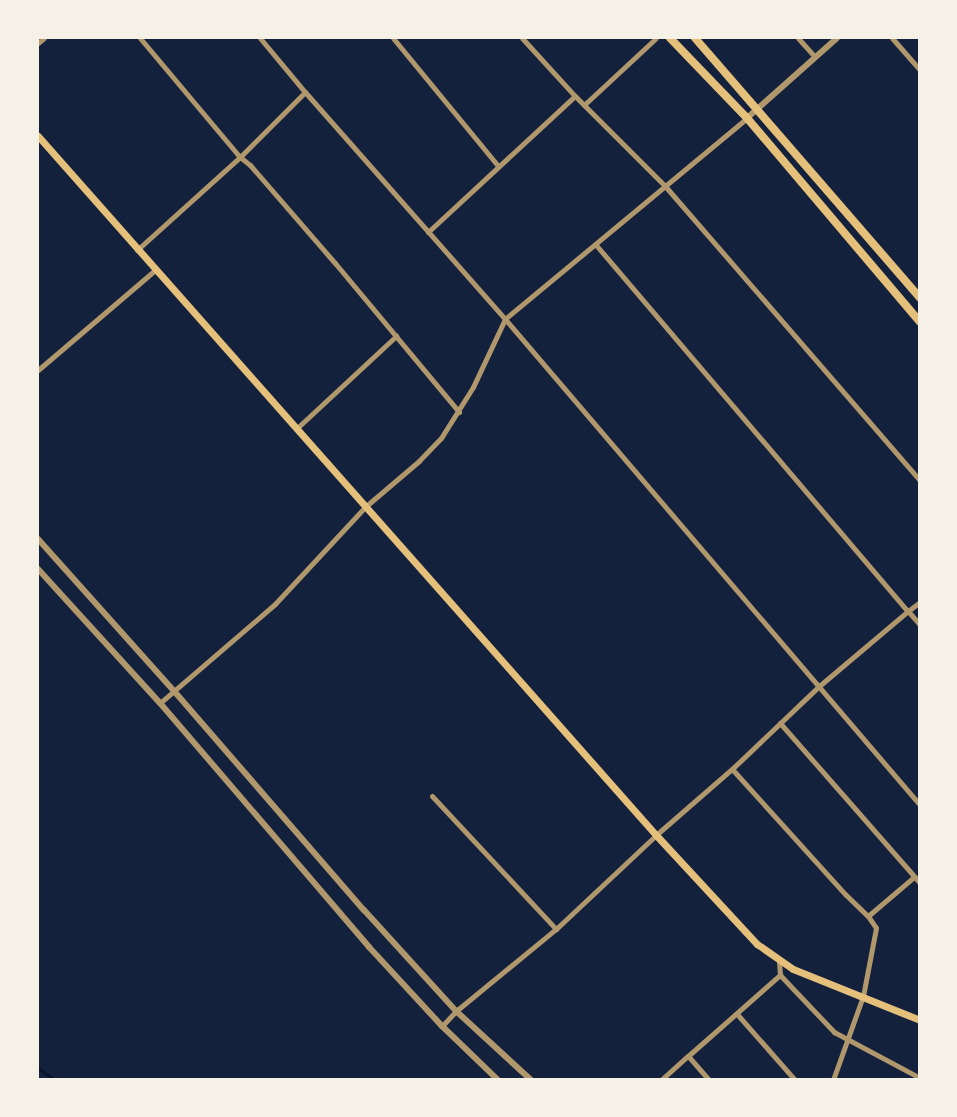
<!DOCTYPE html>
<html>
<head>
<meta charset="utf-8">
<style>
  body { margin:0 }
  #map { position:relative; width:957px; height:1117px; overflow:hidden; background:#14213d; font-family:"Asap Condensed",sans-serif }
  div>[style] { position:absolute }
  .stream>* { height:3px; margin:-1.5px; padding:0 1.5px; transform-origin:1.5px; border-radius:1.5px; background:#0b132b }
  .minor>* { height:5px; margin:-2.5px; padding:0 2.5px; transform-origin:2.5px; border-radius:2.5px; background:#b1986c }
  .tertiary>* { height:6px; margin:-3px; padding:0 3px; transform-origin:3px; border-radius:3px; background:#b1986c }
  .secondary>* { height:7px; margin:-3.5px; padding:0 3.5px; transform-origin:3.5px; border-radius:3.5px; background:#e5c07b }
  .primary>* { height:8px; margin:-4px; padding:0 4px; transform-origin:4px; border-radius:4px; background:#e5c07b }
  span { translate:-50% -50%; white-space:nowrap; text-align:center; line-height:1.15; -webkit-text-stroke:5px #f6f1e7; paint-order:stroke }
  .frame { position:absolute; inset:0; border:39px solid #f6f1e7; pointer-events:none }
</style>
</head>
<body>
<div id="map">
  <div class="stream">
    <div style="left:38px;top:1068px;width:21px;rotate:35deg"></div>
  </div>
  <div class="minor">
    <div style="left:140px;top:38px;width:155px;rotate:50deg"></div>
    <div style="left:240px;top:157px;width:92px;rotate:-45deg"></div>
    <div style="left:305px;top:92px;width:303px;rotate:48.6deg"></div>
    <div style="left:505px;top:319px;width:75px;rotate:115.2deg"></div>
    <div style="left:473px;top:387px;width:60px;rotate:122.1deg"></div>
    <div style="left:441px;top:438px;width:32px;rotate:134deg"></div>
    <div style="left:419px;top:461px;width:71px;rotate:139.6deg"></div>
    <div style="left:365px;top:507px;width:132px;rotate:132.9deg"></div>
    <div style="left:275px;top:604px;width:152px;rotate:139.3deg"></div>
    <div style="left:260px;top:38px;width:70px;rotate:50.2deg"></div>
    <div style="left:393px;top:38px;width:166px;rotate:50.6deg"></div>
    <div style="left:522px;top:38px;width:79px;rotate:47.6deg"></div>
    <div style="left:575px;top:96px;width:127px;rotate:45deg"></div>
    <div style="left:665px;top:186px;width:389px;rotate:49.1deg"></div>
    <div style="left:798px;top:38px;width:25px;rotate:48deg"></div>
    <div style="left:892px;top:38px;width:43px;rotate:48.8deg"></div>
    <div style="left:38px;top:43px;width:8px;rotate:-40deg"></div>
    <div style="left:584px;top:105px;width:98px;rotate:-42.9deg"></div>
    <div style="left:747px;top:118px;width:315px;rotate:140.3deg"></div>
    <div style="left:505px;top:319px;width:639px;rotate:49.51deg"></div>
    <div style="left:428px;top:232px;width:200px;rotate:-42.8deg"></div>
    <div style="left:596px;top:245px;width:481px;rotate:49.6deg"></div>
    <div style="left:908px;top:611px;width:15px;rotate:-37deg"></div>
    <div style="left:137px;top:250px;width:139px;rotate:-42.1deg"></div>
    <div style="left:240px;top:157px;width:13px;rotate:39deg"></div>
    <div style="left:250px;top:165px;width:130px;rotate:49.1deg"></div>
    <div style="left:335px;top:263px;width:194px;rotate:50.2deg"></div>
    <div style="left:38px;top:370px;width:154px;rotate:-40.5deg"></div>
    <div style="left:296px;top:429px;width:137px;rotate:-42.9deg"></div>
    <div style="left:780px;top:723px;width:213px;rotate:48.8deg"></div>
    <div style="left:732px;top:769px;width:170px;rotate:47.9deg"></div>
    <div style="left:846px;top:895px;width:30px;rotate:44deg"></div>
    <div style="left:868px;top:916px;width:14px;rotate:56deg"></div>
    <div style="left:876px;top:928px;width:69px;rotate:100.8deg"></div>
    <div style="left:863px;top:996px;width:89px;rotate:109.7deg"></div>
    <div style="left:432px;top:796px;width:182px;rotate:47deg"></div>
    <div style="left:868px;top:916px;width:60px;rotate:-40.3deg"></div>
    <div style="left:779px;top:961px;width:14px;rotate:86deg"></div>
    <div style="left:780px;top:975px;width:79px;rotate:46.5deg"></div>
    <div style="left:834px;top:1032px;width:98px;rotate:28.1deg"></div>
    <div style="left:737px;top:1014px;width:88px;rotate:48.7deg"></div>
    <div style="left:442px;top:1026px;width:21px;rotate:-47deg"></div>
    <div style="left:456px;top:1011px;width:129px;rotate:-39.4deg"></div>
    <div style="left:556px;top:929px;width:137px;rotate:-43.2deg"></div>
    <div style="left:656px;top:835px;width:101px;rotate:-41deg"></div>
    <div style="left:732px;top:769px;width:119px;rotate:-43.6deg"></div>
    <div style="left:818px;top:687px;width:118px;rotate:-40.2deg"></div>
    <div style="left:908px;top:611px;width:18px;rotate:49deg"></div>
    <div style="left:661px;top:1080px;width:36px;rotate:-42deg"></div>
    <div style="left:709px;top:1080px;width:32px;rotate:-131deg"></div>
    <div style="left:688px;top:1056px;width:123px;rotate:-41.4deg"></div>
  </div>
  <div class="tertiary">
    <div style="left:747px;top:118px;width:120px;rotate:-41.6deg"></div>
    <div style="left:38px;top:539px;width:204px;rotate:48.2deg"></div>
    <div style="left:174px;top:691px;width:290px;rotate:49.1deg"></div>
    <div style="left:364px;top:910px;width:137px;rotate:47.7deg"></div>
    <div style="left:456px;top:1011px;width:102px;rotate:42.6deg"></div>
    <div style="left:38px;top:569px;width:181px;rotate:47.7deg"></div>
    <div style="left:160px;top:703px;width:321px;rotate:49.4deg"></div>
    <div style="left:369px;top:947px;width:108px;rotate:47.3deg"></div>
    <div style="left:442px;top:1026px;width:78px;rotate:44deg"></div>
  </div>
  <div class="secondary">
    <div style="left:38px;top:136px;width:933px;rotate:48.52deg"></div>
    <div style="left:656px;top:835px;width:149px;rotate:47.2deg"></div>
    <div style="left:757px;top:944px;width:44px;rotate:34.8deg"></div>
    <div style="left:793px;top:969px;width:137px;rotate:21.9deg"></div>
  </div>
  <div class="primary">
    <div style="left:670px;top:38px;width:111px;rotate:46.1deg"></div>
    <div style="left:747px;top:118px;width:267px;rotate:49.7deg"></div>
    <div style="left:695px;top:38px;width:344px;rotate:49.1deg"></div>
  </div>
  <div class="frame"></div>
</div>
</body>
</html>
